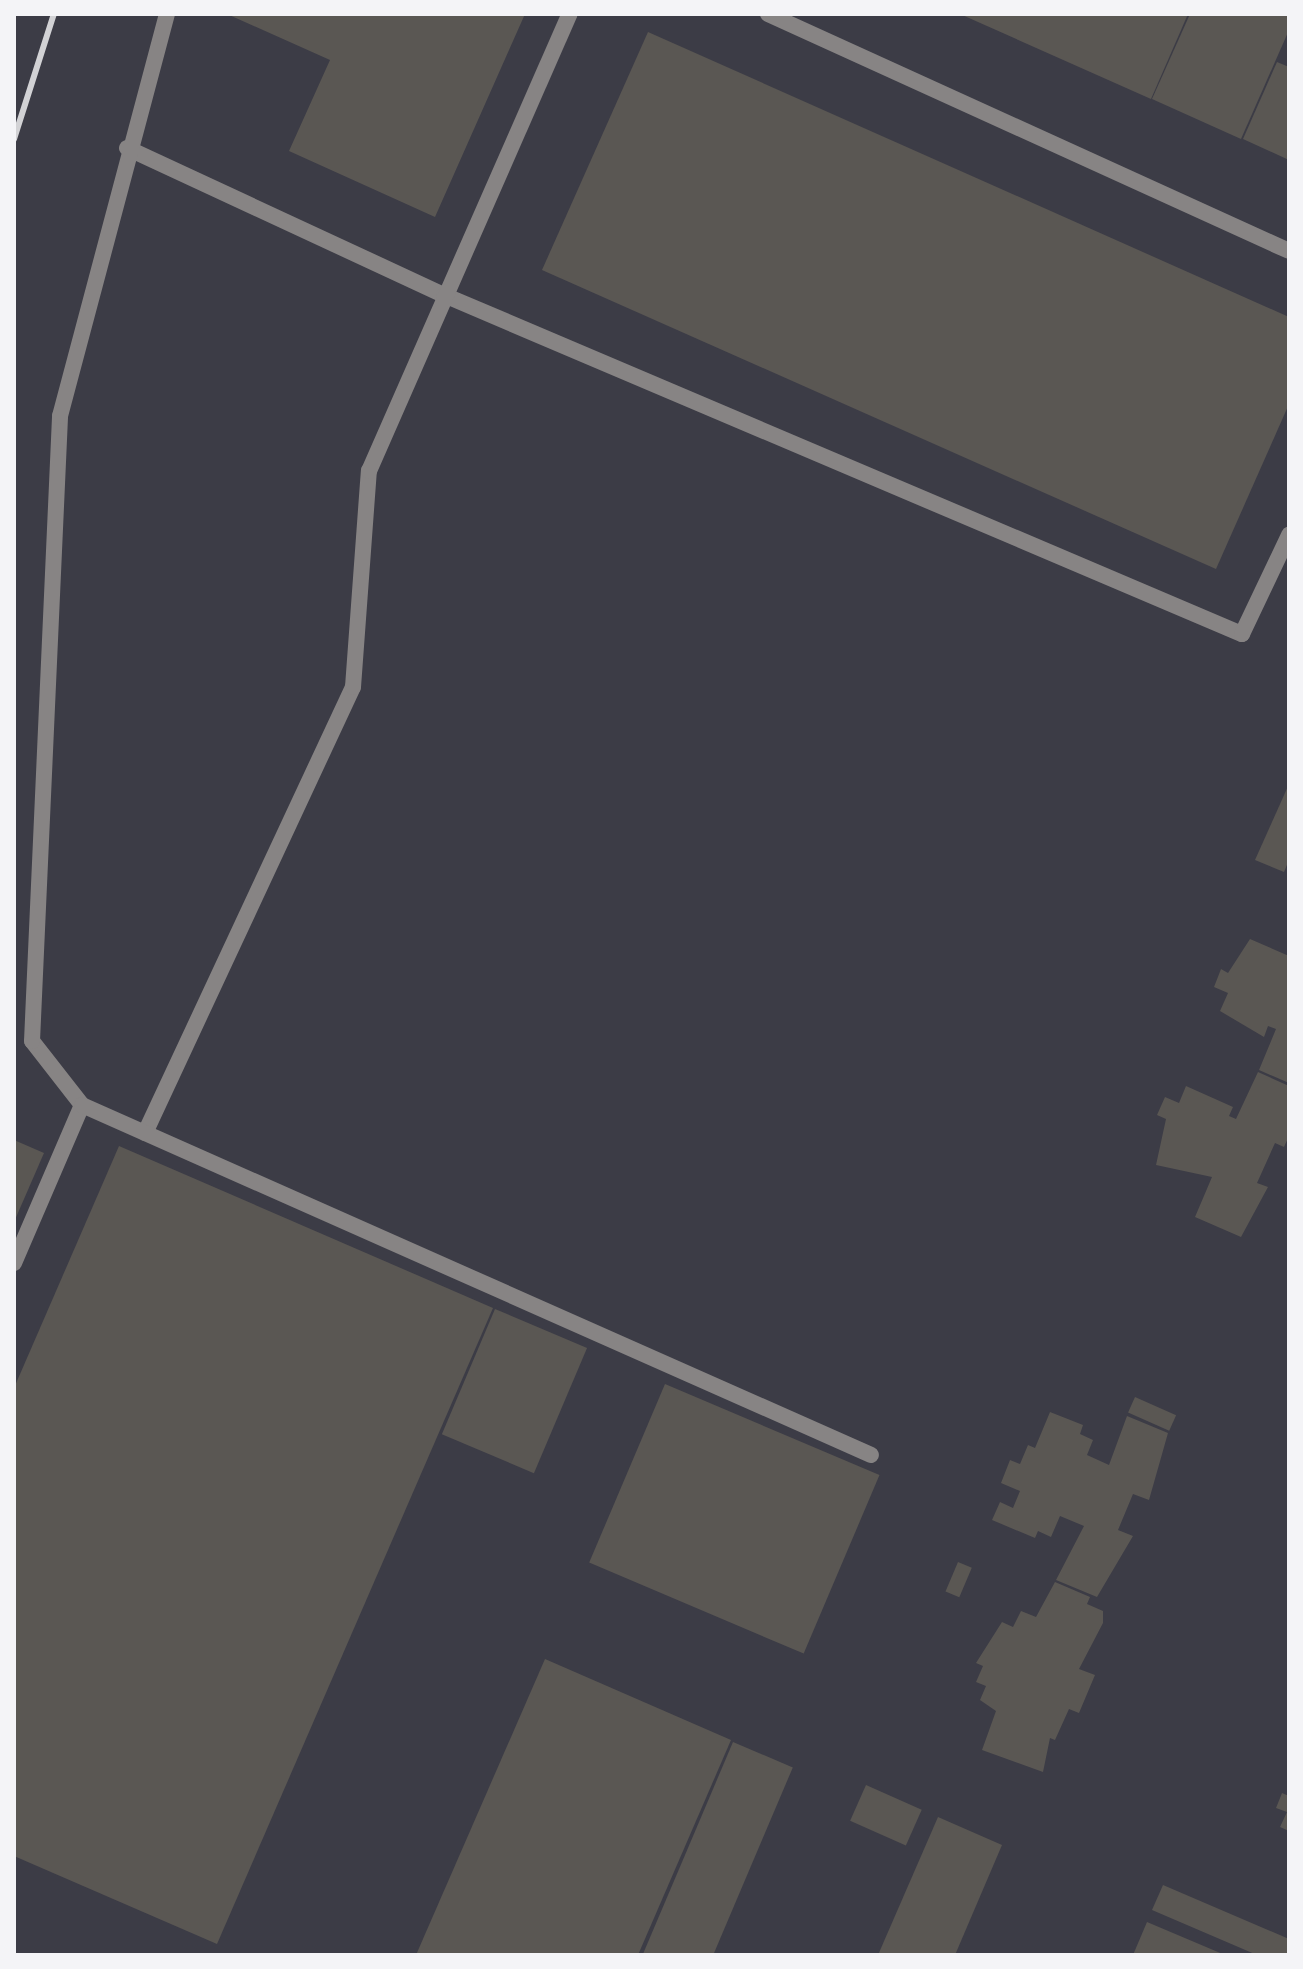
<!DOCTYPE html>
<html>
<head>
<meta charset="utf-8">
<style>
  body { margin:0 }
  #map { position:relative; width:1303px; height:1969px; overflow:hidden; background:#343438; font-family:Montserrat,sans-serif }
  div>[style] { position:absolute }
  .built>* { inset:0; background:#3c3c46; transform-origin:0 0 }
  .building>* { inset:0; background:#5a5753; transform-origin:0 0 }
  .service>* { height:16px; margin:-8px; padding:0 8px; transform-origin:8px; border-radius:8px; background:#878484 }
  .rail>* { height:6px; margin:-3px; padding:0 3px; transform-origin:3px; border-radius:3px; background:#d2d2d5 }
  span { translate:-50% -50%; white-space:nowrap; text-align:center; line-height:1.15; -webkit-text-stroke:8px #343438; paint-order:stroke }
  .frame { position:absolute; inset:0; border:16px solid #f4f4f7; pointer-events:none }
</style>
</head>
<body>
<div id="map">
  <div class="built">
    <div style="left:14px;top:14px;width:1275px;height:1941px"></div>
  </div>
  <div class="building">
    <div style="clip-path:polygon(227px 14px,525px 14px,435px 217px,289px 151px,330px 60px)"></div>
    <div style="clip-path:polygon(960px 14px,1188px 14px,1151px 99px)"></div>
    <div style="clip-path:polygon(1190px 14px,1289px 14px,1289px 30px,1241px 139px,1152px 99px)"></div>
    <div style="clip-path:polygon(648px 32px,1289px 317px,1289px 404px,1216px 569px,542px 270px)"></div>
    <div style="clip-path:polygon(1277px 62px,1289px 67px,1289px 160px,1243px 139px)"></div>
    <div style="clip-path:polygon(1289px 784px,1289px 860px,1284px 872px,1255px 860px)"></div>
    <div style="clip-path:polygon(1250px 939px,1289px 956px,1289px 1083px,1259px 1070px,1276px 1029px,1268px 1026px,1264px 1037px,1220px 1011px,1228px 993px,1214px 987px,1221px 969px,1228px 973px)"></div>
    <div style="clip-path:polygon(1258px 1072px,1289px 1086px,1289px 1136px,1284px 1147px,1275px 1143px,1257px 1183px,1268px 1187px,1241px 1237px,1195px 1217px,1212px 1177px,1156px 1165px,1166px 1119px,1157px 1115px,1165px 1097px,1179px 1103px,1186px 1086px,1233px 1107px,1229px 1116px,1236px 1119px)"></div>
    <div style="clip-path:polygon(14px 1140px,44px 1153px,14px 1222px)"></div>
    <div style="clip-path:polygon(119px 1146px,493px 1308px,217px 1944px,14px 1856px,14px 1388px)"></div>
    <div style="left:495px;top:1309px;width:100px;height:136px;rotate:23deg"></div>
    <div style="left:665px;top:1384px;width:233px;height:194px;rotate:23deg"></div>
    <div style="left:1135px;top:1397px;width:45px;height:17px;rotate:24deg"></div>
    <div style="clip-path:polygon(1050px 1412px,1083px 1425px,1080px 1434px,1093px 1440px,1087px 1455px,1109px 1465px,1127px 1416px,1168px 1433px,1149px 1500px,1133px 1494px,1118px 1530px,1133px 1536px,1097px 1597px,1056px 1580px,1084px 1526px,1060px 1516px,1051px 1537px,1038px 1531px,1035px 1538px,992px 1520px,1000px 1502px,1013px 1508px,1020px 1491px,1001px 1483px,1010px 1460px,1020px 1464px,1028px 1445px,1035px 1448px)"></div>
    <div style="left:958px;top:1562px;width:15px;height:32px;rotate:23deg"></div>
    <div style="clip-path:polygon(1055px 1582px,1090px 1597px,1087px 1604px,1103px 1611px,1103px 1623px,1079px 1669px,1095px 1675px,1079px 1713px,1069px 1709px,1055px 1740px,1050px 1738px,1043px 1772px,982px 1750px,996px 1711px,980px 1700px,986px 1686px,976px 1682px,983px 1666px,976px 1663px,1002px 1622px,1013px 1627px,1021px 1611px,1036px 1617px)"></div>
    <div style="clip-path:polygon(545px 1659px,731px 1740px,638px 1955px,416px 1955px)"></div>
    <div style="left:733px;top:1742px;width:65px;height:232px;rotate:23deg"></div>
    <div style="left:866px;top:1785px;width:61px;height:39px;rotate:24deg"></div>
    <div style="clip-path:polygon(1282px 1793px,1289px 1796px,1289px 1831px,1280px 1827px,1287px 1812px,1276px 1808px)"></div>
    <div style="clip-path:polygon(938px 1817px,1002px 1845px,955px 1955px,878px 1955px)"></div>
    <div style="clip-path:polygon(1163px 1885px,1289px 1939px,1289px 1955px,1257px 1955px,1152px 1910px)"></div>
    <div style="clip-path:polygon(1147px 1922px,1225px 1955px,1133px 1955px)"></div>
  </div>
  <div class="service">
    <div style="left:768px;top:14px;width:572px;rotate:24.46deg"></div>
    <div style="left:127px;top:148px;width:349px;rotate:24.9deg"></div>
    <div style="left:444px;top:295px;width:867px;rotate:23.02deg"></div>
    <div style="left:1242px;top:634px;width:110px;rotate:-64.6deg"></div>
    <div style="left:82px;top:1105px;width:81px;rotate:-128deg"></div>
    <div style="left:32px;top:1041px;width:626px;rotate:-87.43deg"></div>
    <div style="left:60px;top:416px;width:416px;rotate:-75.1deg"></div>
    <div style="left:145px;top:1133px;width:492px;rotate:-65deg"></div>
    <div style="left:353px;top:687px;width:217px;rotate:-85.8deg"></div>
    <div style="left:369px;top:471px;width:499px;rotate:-66.3deg"></div>
    <div style="left:14px;top:1263px;width:172px;rotate:-66.7deg"></div>
    <div style="left:82px;top:1105px;width:863px;rotate:23.92deg"></div>
  </div>
  <div class="rail">
    <div style="left:14px;top:139px;width:131px;rotate:-72.3deg"></div>
  </div>
  <div class="frame"></div>
</div>
</body>
</html>
